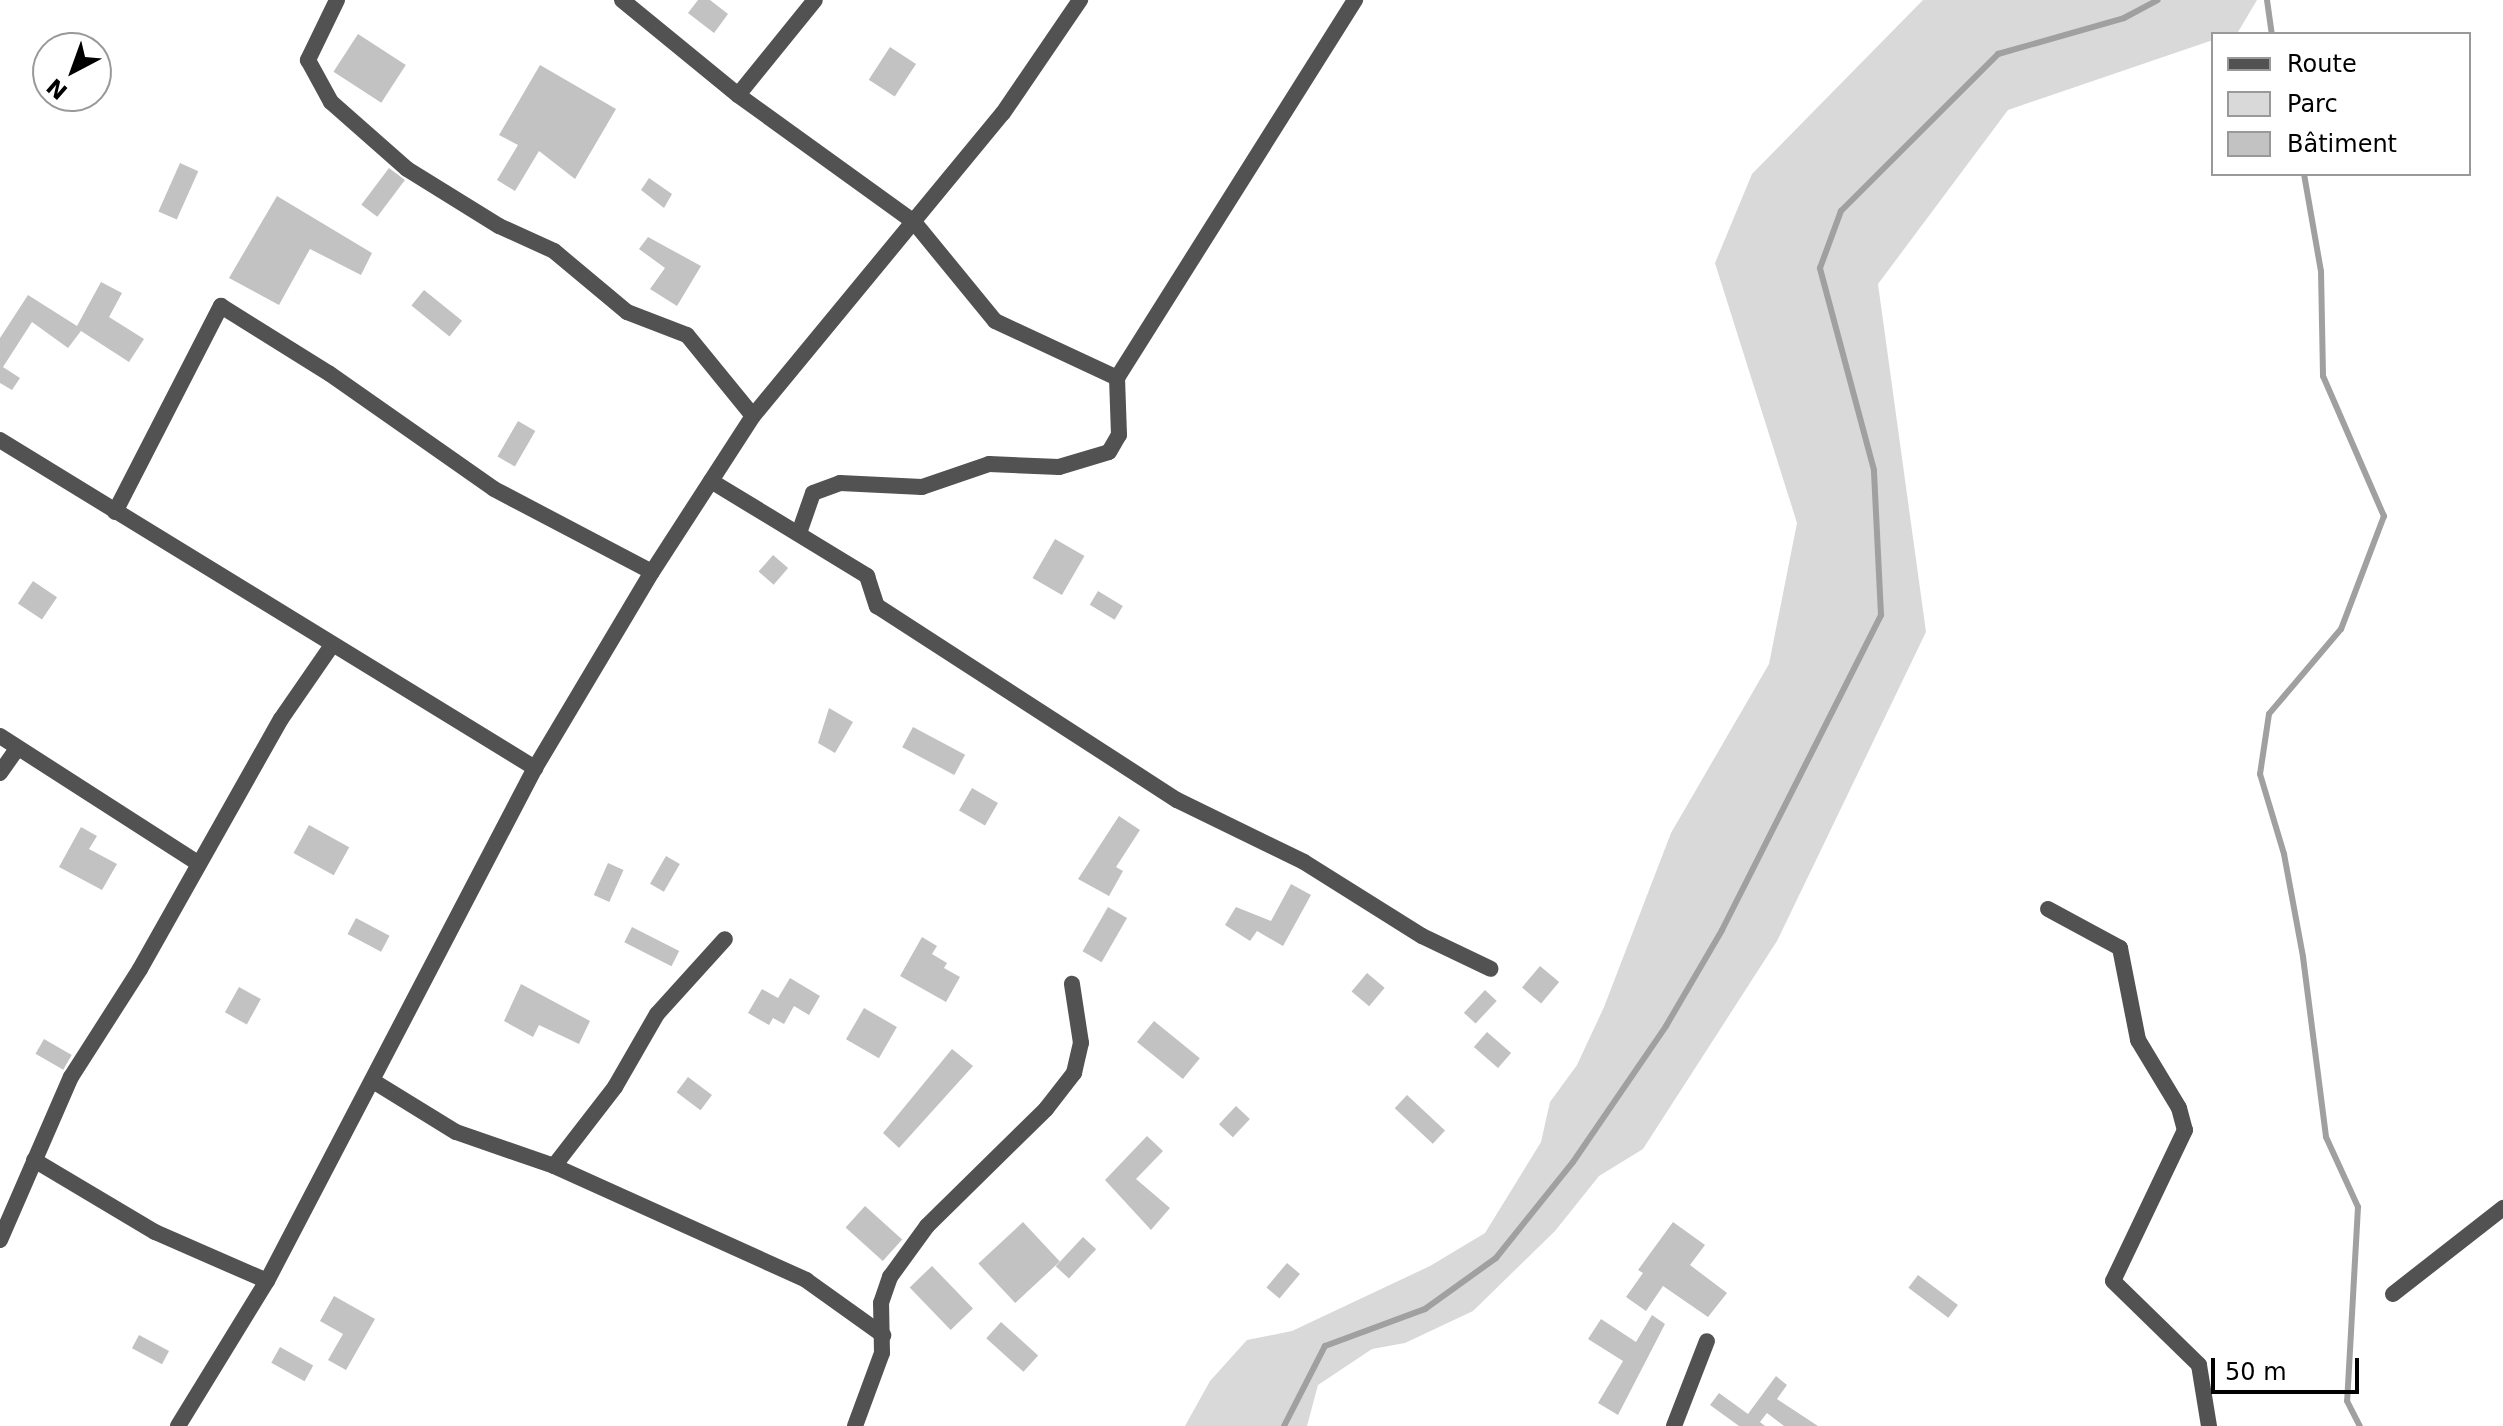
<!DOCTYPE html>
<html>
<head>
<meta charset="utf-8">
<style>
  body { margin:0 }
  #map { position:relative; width:2503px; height:1426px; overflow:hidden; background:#fff; font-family:"DejaVu Sans",sans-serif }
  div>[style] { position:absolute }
  .green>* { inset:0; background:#d9d9d9 }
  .stream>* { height:6px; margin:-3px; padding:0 3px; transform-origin:3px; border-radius:3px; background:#a0a0a0 }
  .building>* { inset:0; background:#c2c2c2; transform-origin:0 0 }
  .street>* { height:16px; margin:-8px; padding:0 8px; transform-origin:8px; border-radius:8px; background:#525252 }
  span { translate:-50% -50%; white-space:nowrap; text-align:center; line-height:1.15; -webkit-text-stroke:7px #fff; paint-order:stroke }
  .legend { position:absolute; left:2211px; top:32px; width:260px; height:144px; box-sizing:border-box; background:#fff; border:2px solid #999; margin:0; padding:10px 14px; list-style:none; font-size:24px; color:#000 }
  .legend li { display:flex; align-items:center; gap:16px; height:40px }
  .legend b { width:40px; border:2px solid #999 }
  .north { position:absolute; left:32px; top:32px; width:80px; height:80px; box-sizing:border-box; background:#fff; border:2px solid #999; border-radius:50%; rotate:221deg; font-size:22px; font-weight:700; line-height:32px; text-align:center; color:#000 }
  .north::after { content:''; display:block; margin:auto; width:28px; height:36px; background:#000; clip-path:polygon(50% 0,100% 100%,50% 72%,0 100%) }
  .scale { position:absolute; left:2211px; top:1358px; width:148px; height:36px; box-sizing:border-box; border:4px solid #000; border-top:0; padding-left:10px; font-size:24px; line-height:28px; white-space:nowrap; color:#000; -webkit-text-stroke:6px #fff; paint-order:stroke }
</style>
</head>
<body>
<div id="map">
  <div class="green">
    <div style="clip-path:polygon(1923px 0,2257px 0,2238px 32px,2213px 34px,2213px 40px,2008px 110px,1878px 284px,1926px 632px,1777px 941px,1643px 1149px,1599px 1176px,1555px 1231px,1473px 1311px,1405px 1343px,1372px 1349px,1318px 1385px,1307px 1426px,1185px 1426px,1210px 1381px,1247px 1340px,1292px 1331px,1430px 1266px,1485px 1233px,1541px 1142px,1550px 1102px,1577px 1065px,1604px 1007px,1671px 833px,1769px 664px,1797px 523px,1715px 263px,1752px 174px)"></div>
  </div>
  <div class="stream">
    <div style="left:2267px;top:0;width:34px;rotate:82deg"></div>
    <div style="left:2304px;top:174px;width:98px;rotate:80.1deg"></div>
    <div style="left:2321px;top:271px;width:105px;rotate:88.9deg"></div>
    <div style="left:2323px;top:376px;width:153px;rotate:66.5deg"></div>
    <div style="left:2384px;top:516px;width:121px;rotate:110.8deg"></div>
    <div style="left:2341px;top:629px;width:111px;rotate:130.3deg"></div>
    <div style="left:2269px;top:714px;width:61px;rotate:98.5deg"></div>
    <div style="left:2260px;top:774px;width:84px;rotate:73.3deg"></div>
    <div style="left:2284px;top:854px;width:105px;rotate:79.5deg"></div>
    <div style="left:2303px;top:957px;width:181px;rotate:82.7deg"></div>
    <div style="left:2326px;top:1137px;width:77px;rotate:65.4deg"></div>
    <div style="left:2358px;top:1207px;width:194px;rotate:93.2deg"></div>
    <div style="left:2347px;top:1401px;width:28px;rotate:63deg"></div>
    <div style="left:1284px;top:1426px;width:90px;rotate:-62.9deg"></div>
    <div style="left:1325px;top:1346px;width:107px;rotate:-20.3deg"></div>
    <div style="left:1425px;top:1309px;width:87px;rotate:-35.7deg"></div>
    <div style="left:1496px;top:1258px;width:123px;rotate:-51.3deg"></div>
    <div style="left:1573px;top:1162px;width:165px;rotate:-55.6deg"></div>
    <div style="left:1666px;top:1026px;width:111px;rotate:-59.7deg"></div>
    <div style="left:1722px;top:930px;width:353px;rotate:-63.2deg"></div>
    <div style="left:1881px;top:615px;width:145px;rotate:-92.8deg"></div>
    <div style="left:1874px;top:470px;width:209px;rotate:-105deg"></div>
    <div style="left:1820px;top:268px;width:61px;rotate:-69.8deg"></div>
    <div style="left:1841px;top:211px;width:222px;rotate:-45deg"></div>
    <div style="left:1998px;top:54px;width:131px;rotate:-15.9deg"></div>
    <div style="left:2124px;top:18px;width:38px;rotate:-28deg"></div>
  </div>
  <div class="building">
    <div style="clip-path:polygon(698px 0,710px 0,728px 14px,714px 33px,688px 13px)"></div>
    <div style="left:358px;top:34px;width:57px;height:45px;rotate:33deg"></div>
    <div style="left:890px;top:47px;width:31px;height:39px;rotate:33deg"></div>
    <div style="clip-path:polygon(540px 65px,616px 109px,575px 179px,539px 151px,515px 191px,497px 180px,518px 145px,499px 135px)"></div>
    <div style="left:180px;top:163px;width:20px;height:53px;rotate:24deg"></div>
    <div style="left:389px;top:168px;width:20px;height:46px;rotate:37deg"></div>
    <div style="clip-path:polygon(649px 178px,672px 194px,664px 208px,641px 190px)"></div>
    <div style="clip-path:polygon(277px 196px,372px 253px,361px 275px,310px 249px,279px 305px,229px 278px)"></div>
    <div style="clip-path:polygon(648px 237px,701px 266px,677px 306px,650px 289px,665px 268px,639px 249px)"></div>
    <div style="clip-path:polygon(101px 282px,122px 293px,109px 317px,144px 339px,129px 362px,81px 331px,68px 348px,32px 322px,3px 367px,20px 378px,12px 390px,0 383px,0 338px,28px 295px,77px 326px)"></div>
    <div style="left:424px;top:290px;width:49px;height:20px;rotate:39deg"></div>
    <div style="left:518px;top:421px;width:20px;height:41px;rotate:30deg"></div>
    <div style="left:1055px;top:539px;width:34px;height:45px;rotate:30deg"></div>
    <div style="left:773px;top:555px;width:20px;height:22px;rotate:41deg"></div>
    <div style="left:33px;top:581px;width:29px;height:27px;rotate:34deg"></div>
    <div style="left:1098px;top:591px;width:29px;height:16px;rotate:31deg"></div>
    <div style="clip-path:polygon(829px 708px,853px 722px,835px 753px,818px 743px)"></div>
    <div style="left:913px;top:727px;width:59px;height:23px;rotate:28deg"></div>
    <div style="left:972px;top:788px;width:30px;height:26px;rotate:30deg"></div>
    <div style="clip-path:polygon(1119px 816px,1140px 830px,1116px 867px,1123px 871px,1109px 896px,1078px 879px)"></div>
    <div style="left:309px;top:825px;width:46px;height:32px;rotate:29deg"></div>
    <div style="clip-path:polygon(81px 827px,97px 836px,89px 849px,117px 864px,102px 890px,59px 867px)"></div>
    <div style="left:666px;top:856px;width:16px;height:32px;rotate:30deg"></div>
    <div style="left:608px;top:863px;width:17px;height:35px;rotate:24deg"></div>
    <div style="clip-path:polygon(1291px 884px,1311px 895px,1283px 946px,1257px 931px,1250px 941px,1225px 925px,1236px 907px,1271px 921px)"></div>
    <div style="left:1108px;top:907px;width:22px;height:51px;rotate:30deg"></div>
    <div style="left:356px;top:918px;width:38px;height:18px;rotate:28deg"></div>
    <div style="left:632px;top:927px;width:53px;height:17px;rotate:27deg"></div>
    <div style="clip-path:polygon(922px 937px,937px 946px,932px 954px,947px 963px,944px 968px,960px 977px,946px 1002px,900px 976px)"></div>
    <div style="left:1540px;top:966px;width:25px;height:28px;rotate:40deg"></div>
    <div style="left:1367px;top:973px;width:23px;height:24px;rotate:40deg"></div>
    <div style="clip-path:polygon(790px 978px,820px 996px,809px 1015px,794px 1006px,784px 1024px,773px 1018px,769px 1025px,748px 1013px,762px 989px,778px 998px)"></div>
    <div style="clip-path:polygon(521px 984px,590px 1021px,579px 1044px,539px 1025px,533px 1037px,504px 1021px)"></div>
    <div style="left:239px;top:987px;width:25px;height:29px;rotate:29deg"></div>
    <div style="left:1485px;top:990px;width:16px;height:31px;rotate:43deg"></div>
    <div style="left:864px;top:1008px;width:38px;height:36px;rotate:30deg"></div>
    <div style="left:1154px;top:1021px;width:59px;height:27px;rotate:39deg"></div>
    <div style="left:1487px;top:1032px;width:32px;height:20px;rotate:41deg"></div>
    <div style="left:44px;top:1039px;width:32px;height:17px;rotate:30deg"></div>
    <div style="clip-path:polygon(952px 1049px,973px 1066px,899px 1148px,883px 1133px)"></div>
    <div style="left:688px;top:1077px;width:30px;height:19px;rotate:37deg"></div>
    <div style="left:1407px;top:1095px;width:52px;height:18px;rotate:43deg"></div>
    <div style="left:1236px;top:1106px;width:19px;height:25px;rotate:43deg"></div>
    <div style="clip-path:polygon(1147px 1136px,1163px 1151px,1136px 1179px,1170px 1208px,1151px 1230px,1105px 1180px)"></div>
    <div style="left:865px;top:1206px;width:50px;height:29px;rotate:42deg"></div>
    <div style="left:1023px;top:1222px;width:54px;height:61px;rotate:47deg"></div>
    <div style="clip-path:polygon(1673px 1222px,1705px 1245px,1690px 1265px,1727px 1293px,1708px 1317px,1663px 1286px,1646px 1311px,1626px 1297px,1643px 1273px,1638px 1270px)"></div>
    <div style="left:1083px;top:1237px;width:18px;height:40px;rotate:43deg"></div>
    <div style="left:1287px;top:1263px;width:17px;height:32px;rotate:40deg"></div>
    <div style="left:932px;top:1266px;width:59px;height:31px;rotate:46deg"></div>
    <div style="left:1918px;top:1275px;width:50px;height:16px;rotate:37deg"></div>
    <div style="clip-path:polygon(334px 1296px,375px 1319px,346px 1370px,328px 1360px,343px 1334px,320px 1321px)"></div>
    <div style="clip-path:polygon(1652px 1315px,1665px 1324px,1618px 1415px,1598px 1403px,1623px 1361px,1588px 1339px,1601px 1319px,1636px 1342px)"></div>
    <div style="left:1001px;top:1322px;width:50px;height:22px;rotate:42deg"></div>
    <div style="left:139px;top:1335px;width:34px;height:15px;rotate:28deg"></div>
    <div style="left:280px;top:1347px;width:38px;height:18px;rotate:29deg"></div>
    <div style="clip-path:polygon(1776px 1376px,1787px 1385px,1777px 1399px,1818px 1426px,1784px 1426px,1767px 1413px,1760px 1422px,1765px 1426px,1739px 1426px,1710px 1405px,1719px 1393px,1748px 1414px)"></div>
  </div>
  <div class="street">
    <div style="left:337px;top:0;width:67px;rotate:115.8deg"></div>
    <div style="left:308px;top:60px;width:48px;rotate:61.3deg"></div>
    <div style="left:331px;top:102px;width:101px;rotate:41.4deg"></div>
    <div style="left:407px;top:169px;width:108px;rotate:31.8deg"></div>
    <div style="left:499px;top:226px;width:60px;rotate:24.4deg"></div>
    <div style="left:554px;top:251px;width:95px;rotate:39.9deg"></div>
    <div style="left:627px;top:312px;width:64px;rotate:21deg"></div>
    <div style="left:687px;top:335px;width:104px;rotate:50.8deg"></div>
    <div style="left:622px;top:0;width:150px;rotate:39.3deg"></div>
    <div style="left:738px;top:95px;width:217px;rotate:35.8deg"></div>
    <div style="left:914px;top:222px;width:128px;rotate:50.7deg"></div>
    <div style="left:995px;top:321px;width:135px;rotate:25deg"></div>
    <div style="left:738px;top:95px;width:122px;rotate:-51deg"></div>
    <div style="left:0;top:440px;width:628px;rotate:31.51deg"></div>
    <div style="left:711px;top:481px;width:183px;rotate:31.3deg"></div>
    <div style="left:867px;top:576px;width:32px;rotate:72deg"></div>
    <div style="left:877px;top:606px;width:357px;rotate:32.9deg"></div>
    <div style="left:1177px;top:800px;width:141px;rotate:26deg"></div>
    <div style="left:1304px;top:862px;width:139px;rotate:32.1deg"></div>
    <div style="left:1422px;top:936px;width:76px;rotate:25.6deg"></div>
    <div style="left:115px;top:512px;width:232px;rotate:-62.8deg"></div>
    <div style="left:221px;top:306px;width:128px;rotate:32deg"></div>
    <div style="left:330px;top:374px;width:200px;rotate:35deg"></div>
    <div style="left:494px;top:489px;width:178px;rotate:27.7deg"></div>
    <div style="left:799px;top:533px;width:42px;rotate:-70.7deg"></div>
    <div style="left:813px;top:493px;width:29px;rotate:-20deg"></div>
    <div style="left:840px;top:483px;width:82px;rotate:2.8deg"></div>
    <div style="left:922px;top:487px;width:71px;rotate:-18.9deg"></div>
    <div style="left:989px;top:464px;width:70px;rotate:2.5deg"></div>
    <div style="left:1059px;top:467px;width:52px;rotate:-16.7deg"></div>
    <div style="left:1109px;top:452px;width:20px;rotate:-60deg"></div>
    <div style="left:1119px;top:435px;width:57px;rotate:-92deg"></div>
    <div style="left:1117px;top:378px;width:447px;rotate:-57.8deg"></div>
    <div style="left:0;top:736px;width:235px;rotate:32.7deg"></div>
    <div style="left:0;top:773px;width:28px;rotate:-55deg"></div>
    <div style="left:2048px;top:909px;width:82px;rotate:28.4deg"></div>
    <div style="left:2120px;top:948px;width:94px;rotate:78.9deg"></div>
    <div style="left:2138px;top:1040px;width:79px;rotate:58.9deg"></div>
    <div style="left:2179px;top:1108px;width:23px;rotate:75deg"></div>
    <div style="left:2185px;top:1130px;width:167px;rotate:115.5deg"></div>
    <div style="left:2113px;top:1281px;width:120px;rotate:44.3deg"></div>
    <div style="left:2199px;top:1365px;width:62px;rotate:80.7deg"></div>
    <div style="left:373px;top:1081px;width:97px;rotate:31.6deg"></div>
    <div style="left:456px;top:1132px;width:104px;rotate:19.1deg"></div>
    <div style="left:554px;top:1166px;width:277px;rotate:24.3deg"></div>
    <div style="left:806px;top:1280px;width:95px;rotate:35.5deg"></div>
    <div style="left:34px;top:1160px;width:141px;rotate:30.8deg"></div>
    <div style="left:155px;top:1232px;width:122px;rotate:23.6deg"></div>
    <div style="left:554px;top:1166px;width:100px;rotate:-52.3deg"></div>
    <div style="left:615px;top:1087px;width:84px;rotate:-60.1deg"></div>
    <div style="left:657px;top:1014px;width:101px;rotate:-47.8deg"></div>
    <div style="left:0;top:1240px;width:178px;rotate:-66.5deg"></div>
    <div style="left:71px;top:1077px;width:128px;rotate:-57.4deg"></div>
    <div style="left:140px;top:969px;width:287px;rotate:-60.6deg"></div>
    <div style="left:281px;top:719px;width:90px;rotate:-55.4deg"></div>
    <div style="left:2393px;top:1294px;width:140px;rotate:-38deg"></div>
    <div style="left:178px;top:1426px;width:170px;rotate:-58.5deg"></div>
    <div style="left:267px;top:1281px;width:579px;rotate:-62.42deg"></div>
    <div style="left:535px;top:768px;width:228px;rotate:-59.2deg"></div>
    <div style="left:652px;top:572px;width:186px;rotate:-57.1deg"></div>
    <div style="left:753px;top:416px;width:393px;rotate:-50.5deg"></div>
    <div style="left:1003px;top:113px;width:137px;rotate:-55.7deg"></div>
    <div style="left:855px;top:1426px;width:78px;rotate:-69.7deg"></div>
    <div style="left:882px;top:1353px;width:50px;rotate:-91.1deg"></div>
    <div style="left:881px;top:1303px;width:28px;rotate:-71deg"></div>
    <div style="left:890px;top:1277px;width:63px;rotate:-54deg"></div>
    <div style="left:927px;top:1226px;width:167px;rotate:-44.5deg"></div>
    <div style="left:1046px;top:1109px;width:46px;rotate:-52.1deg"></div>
    <div style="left:1074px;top:1073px;width:31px;rotate:-77deg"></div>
    <div style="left:1081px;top:1043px;width:60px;rotate:-98.7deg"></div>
    <div style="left:1674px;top:1426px;width:91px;rotate:-68.8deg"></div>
  </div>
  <ul class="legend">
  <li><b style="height:10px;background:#525252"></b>Route</li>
  <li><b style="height:22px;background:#d9d9d9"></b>Parc</li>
  <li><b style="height:22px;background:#c2c2c2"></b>Bâtiment</li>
  </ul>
  <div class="north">N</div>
  <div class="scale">50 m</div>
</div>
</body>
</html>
